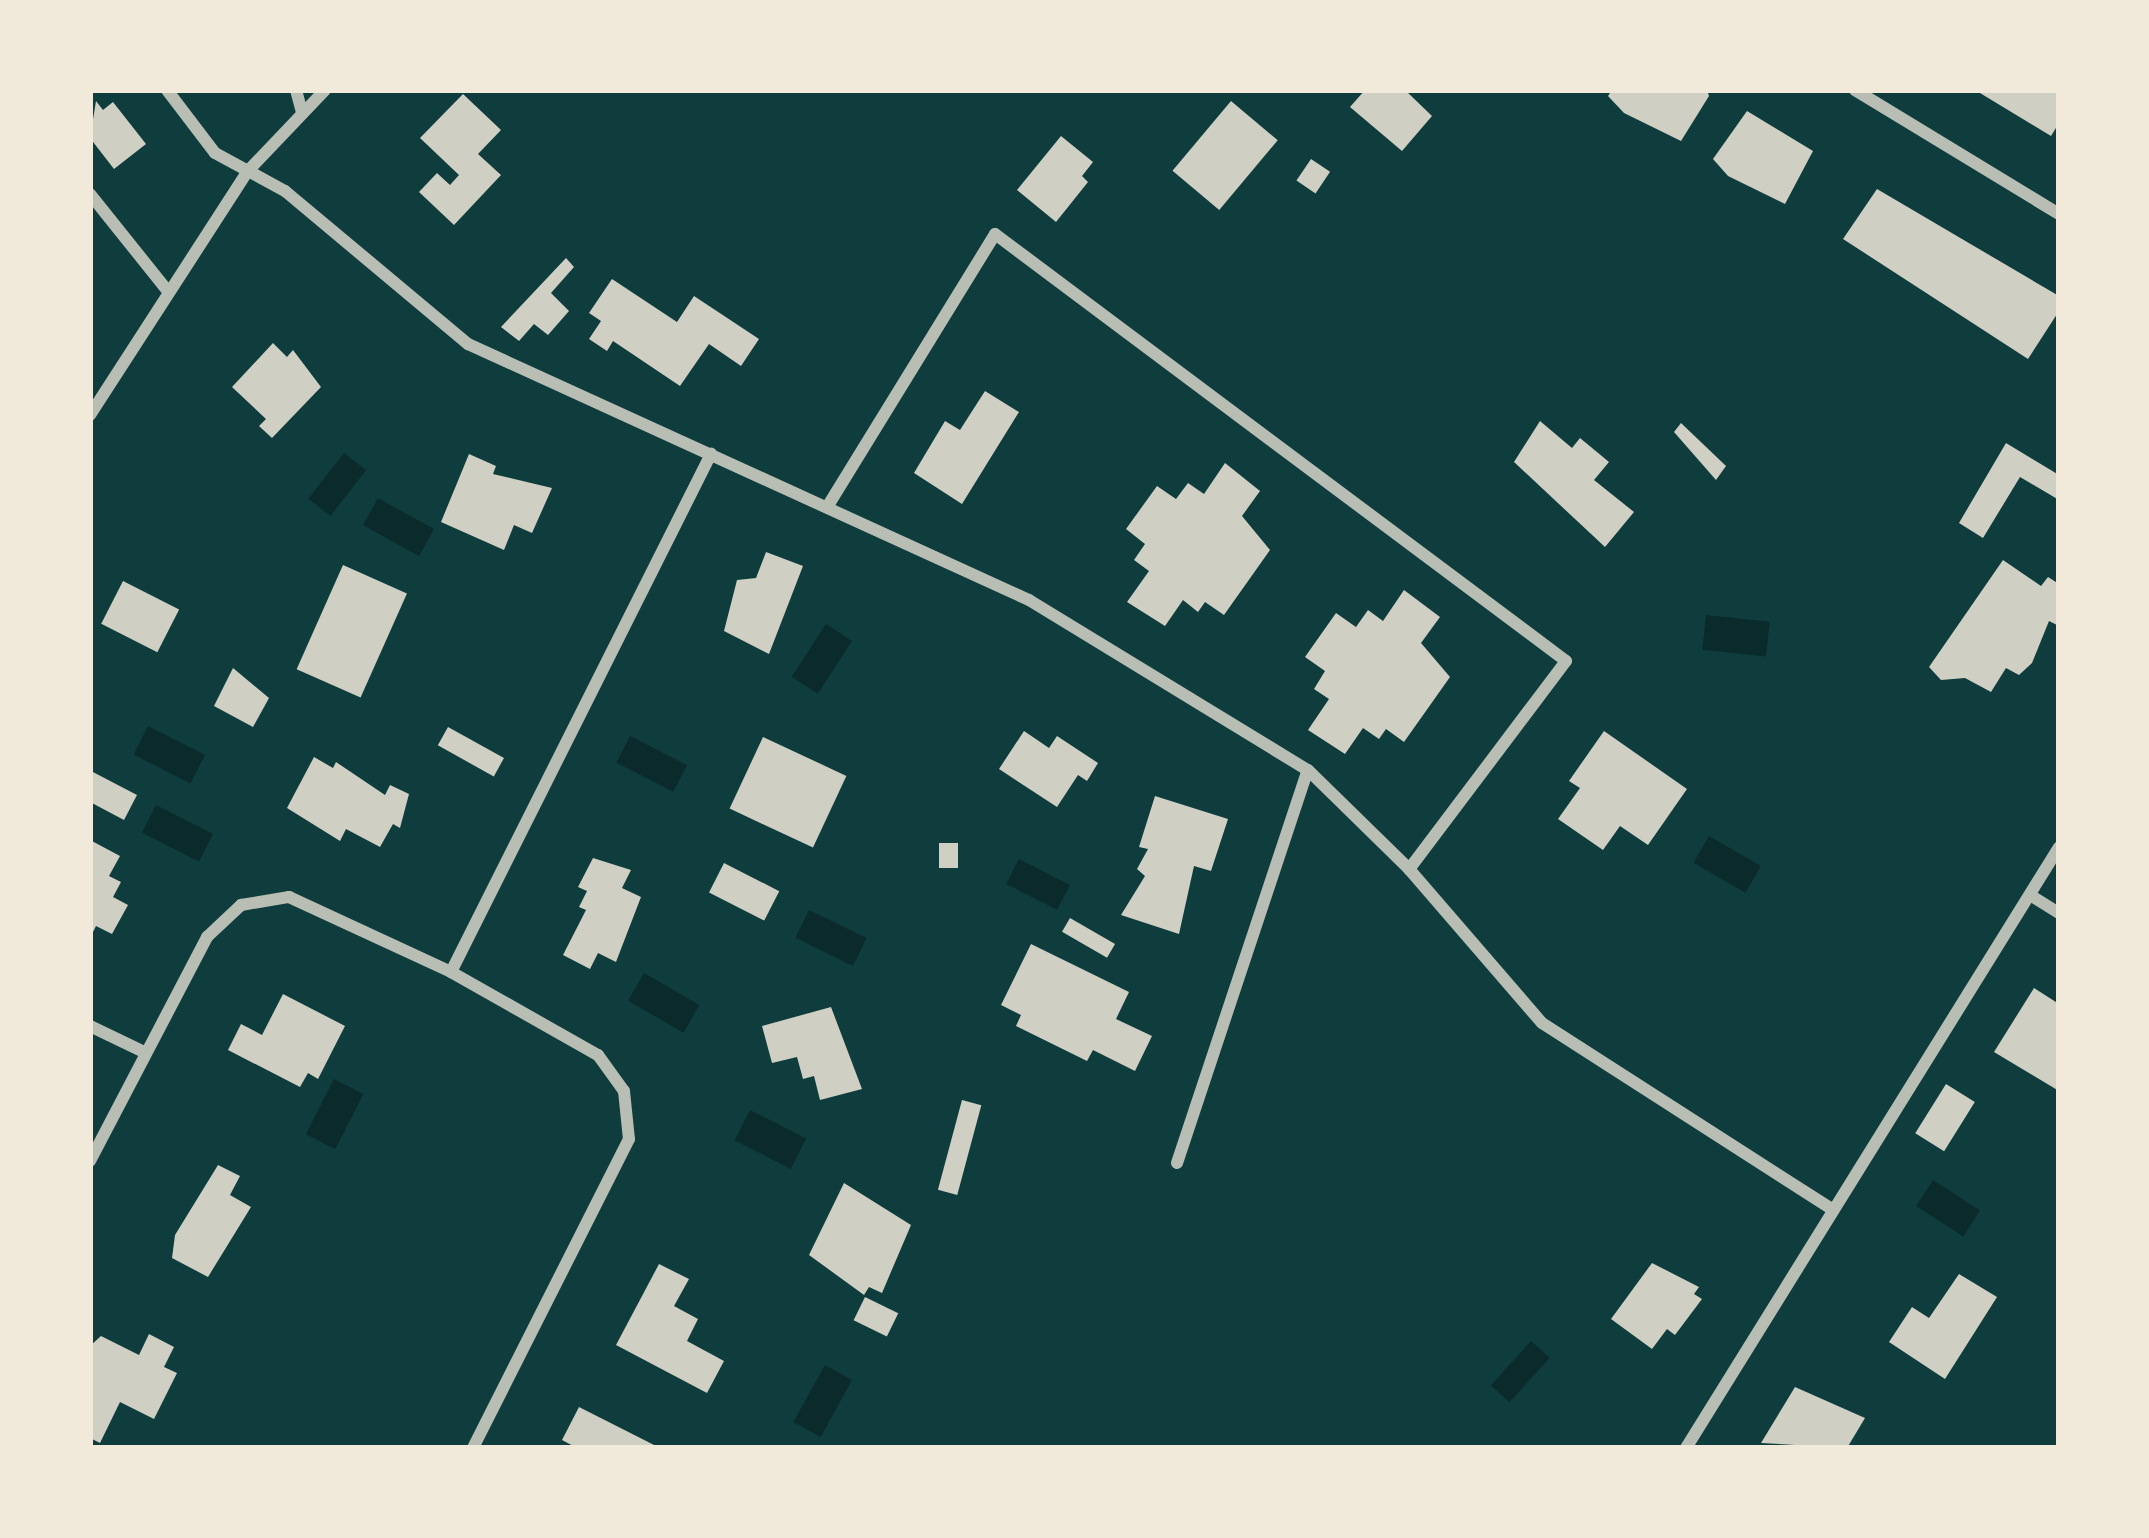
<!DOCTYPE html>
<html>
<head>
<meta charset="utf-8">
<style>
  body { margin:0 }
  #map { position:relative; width:2149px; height:1538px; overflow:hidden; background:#0f3d3e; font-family:Raleway,sans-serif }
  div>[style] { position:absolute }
  .water>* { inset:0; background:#0a2a2b; transform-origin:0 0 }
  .building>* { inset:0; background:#cfcfc3; transform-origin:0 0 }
  .minor>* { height:12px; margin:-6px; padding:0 6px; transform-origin:6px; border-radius:6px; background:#b8beb3 }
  span { translate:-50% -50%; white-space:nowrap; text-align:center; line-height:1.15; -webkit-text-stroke:12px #f1e9da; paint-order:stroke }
  .frame { position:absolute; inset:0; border:93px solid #f1e9da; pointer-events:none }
</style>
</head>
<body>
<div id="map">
  <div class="water">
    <div style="left:344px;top:453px;width:28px;height:58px;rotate:38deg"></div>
    <div style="left:378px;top:498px;width:64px;height:31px;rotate:29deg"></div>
    <div style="left:1706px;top:615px;width:64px;height:35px;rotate:6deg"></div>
    <div style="left:826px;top:624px;width:31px;height:63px;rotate:33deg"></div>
    <div style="left:148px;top:726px;width:64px;height:32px;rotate:27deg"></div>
    <div style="left:630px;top:736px;width:64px;height:30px;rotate:27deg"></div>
    <div style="left:156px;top:805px;width:64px;height:31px;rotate:27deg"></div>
    <div style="left:1709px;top:836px;width:60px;height:31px;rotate:30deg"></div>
    <div style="left:1019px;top:859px;width:57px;height:28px;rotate:27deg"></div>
    <div style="left:809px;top:910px;width:64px;height:31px;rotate:26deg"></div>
    <div style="left:644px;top:973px;width:64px;height:32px;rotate:30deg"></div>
    <div style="left:334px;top:1079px;width:33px;height:62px;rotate:27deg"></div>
    <div style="left:750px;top:1110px;width:63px;height:34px;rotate:27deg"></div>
    <div style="left:1933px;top:1180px;width:56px;height:31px;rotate:33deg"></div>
    <div style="left:1531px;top:1341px;width:25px;height:60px;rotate:42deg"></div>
    <div style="left:825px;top:1365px;width:31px;height:65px;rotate:29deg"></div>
  </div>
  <div class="building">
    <div style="clip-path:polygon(1365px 90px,1405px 90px,1432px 116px,1402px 151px,1350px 107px)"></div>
    <div style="clip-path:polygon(1612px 90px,1707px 90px,1709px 96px,1681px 141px,1624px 113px,1608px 96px)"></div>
    <div style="clip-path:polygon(1975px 90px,2059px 90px,2059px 123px,2051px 136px)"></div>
    <div style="clip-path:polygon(463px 94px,501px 130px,478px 154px,501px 175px,454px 225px,419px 192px,437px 173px,450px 185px,459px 175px,420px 138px)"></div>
    <div style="clip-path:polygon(96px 101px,103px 110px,113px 102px,146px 144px,114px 169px,90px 138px)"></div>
    <div style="left:1231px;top:101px;width:61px;height:91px;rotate:40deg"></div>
    <div style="clip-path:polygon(1747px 111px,1813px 151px,1785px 204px,1728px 176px,1713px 159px)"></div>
    <div style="clip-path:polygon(1061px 136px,1093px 162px,1082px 176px,1088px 182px,1056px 222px,1017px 190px)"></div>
    <div style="left:1311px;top:159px;width:23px;height:26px;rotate:34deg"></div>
    <div style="clip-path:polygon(1877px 189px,2059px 296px,2059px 311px,2028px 359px,1843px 239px)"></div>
    <div style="clip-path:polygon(566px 258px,574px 267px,551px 293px,569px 311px,548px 335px,534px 324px,519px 341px,501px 327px)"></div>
    <div style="clip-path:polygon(612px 279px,677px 322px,694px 296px,759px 339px,741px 366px,709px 344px,680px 386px,613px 341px,607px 351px,589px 339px,601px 321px,589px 313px)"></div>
    <div style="clip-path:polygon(273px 343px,287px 357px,293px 350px,321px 387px,272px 438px,259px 426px,266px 419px,232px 387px)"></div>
    <div style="clip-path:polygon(985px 391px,1019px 412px,962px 504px,914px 473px,945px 421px,960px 430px)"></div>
    <div style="clip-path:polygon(1540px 421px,1572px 448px,1580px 438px,1609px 462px,1594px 480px,1634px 512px,1605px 547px,1514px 462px)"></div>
    <div style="clip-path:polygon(1681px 423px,1726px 466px,1716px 480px,1674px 432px)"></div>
    <div style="clip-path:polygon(2006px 443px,2059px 475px,2059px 500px,2020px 477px,1983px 538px,1959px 523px)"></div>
    <div style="clip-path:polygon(469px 454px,496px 466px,493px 474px,552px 488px,532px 533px,514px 525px,504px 550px,441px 522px)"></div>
    <div style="clip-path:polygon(1225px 463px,1260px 491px,1242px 516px,1270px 550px,1224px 615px,1205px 602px,1198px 612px,1183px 600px,1165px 626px,1127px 602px,1149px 571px,1134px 560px,1145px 544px,1126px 529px,1157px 486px,1176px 499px,1188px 483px,1204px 494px)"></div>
    <div style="clip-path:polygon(766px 552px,803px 566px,769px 654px,724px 631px,737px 580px,756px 578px)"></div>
    <div style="clip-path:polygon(2003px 560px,2041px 586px,2048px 577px,2059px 584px,2059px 626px,2049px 621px,2032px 663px,2019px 675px,2006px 668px,1991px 692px,1965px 678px,1941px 680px,1929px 667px)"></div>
    <div style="left:343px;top:565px;width:70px;height:114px;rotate:24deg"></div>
    <div style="left:123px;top:581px;width:63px;height:48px;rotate:27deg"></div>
    <div style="clip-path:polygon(1404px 590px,1440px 617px,1421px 643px,1450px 677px,1404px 742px,1386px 729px,1379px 739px,1363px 728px,1345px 754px,1308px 730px,1329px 699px,1314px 689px,1325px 671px,1305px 657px,1336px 613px,1356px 627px,1368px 610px,1383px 621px)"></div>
    <div style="clip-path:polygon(233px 668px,269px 698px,253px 727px,214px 706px)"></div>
    <div style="left:448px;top:727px;width:64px;height:21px;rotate:29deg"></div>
    <div style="clip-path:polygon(1024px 731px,1049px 748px,1057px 736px,1098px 763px,1087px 781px,1078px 775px,1057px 807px,999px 769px)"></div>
    <div style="clip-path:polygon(1604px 731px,1687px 789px,1648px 845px,1620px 826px,1603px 850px,1558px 819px,1580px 788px,1569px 781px)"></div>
    <div style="left:763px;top:737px;width:92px;height:79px;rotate:25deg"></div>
    <div style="clip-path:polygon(314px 757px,333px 768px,336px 762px,385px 795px,390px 785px,409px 794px,400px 828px,393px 824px,380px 847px,346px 829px,340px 841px,287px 808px)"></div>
    <div style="clip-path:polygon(91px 771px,137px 795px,124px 820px,90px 802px)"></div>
    <div style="clip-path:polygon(1155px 796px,1228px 819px,1211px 871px,1194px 866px,1179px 934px,1121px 915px,1145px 876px,1137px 869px,1148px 849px,1139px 847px)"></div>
    <div style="clip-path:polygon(90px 840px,120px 856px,109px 876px,121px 882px,113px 897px,128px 905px,112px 934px,96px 926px,90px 938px)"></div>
    <div style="left:939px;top:843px;width:19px;height:25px"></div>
    <div style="clip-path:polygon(593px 858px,631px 870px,622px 888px,641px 897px,616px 962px,598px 953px,590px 969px,563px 955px,586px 910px,579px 907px,587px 891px,578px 887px)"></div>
    <div style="left:724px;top:863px;width:62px;height:33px;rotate:27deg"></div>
    <div style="left:1070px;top:918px;width:52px;height:16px;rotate:30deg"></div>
    <div style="clip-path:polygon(1031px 944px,1129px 992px,1116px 1019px,1152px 1036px,1135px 1071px,1093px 1050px,1087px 1061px,1016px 1026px,1021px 1015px,1001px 1005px)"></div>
    <div style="clip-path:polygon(2034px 988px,2059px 1004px,2059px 1091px,1994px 1052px)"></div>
    <div style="clip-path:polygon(283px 994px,345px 1026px,318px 1079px,308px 1073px,300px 1087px,228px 1050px,241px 1024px,262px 1035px)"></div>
    <div style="clip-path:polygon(831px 1007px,862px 1089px,820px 1100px,814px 1076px,803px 1079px,797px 1057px,772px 1063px,762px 1026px)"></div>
    <div style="left:1946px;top:1084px;width:34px;height:58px;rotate:32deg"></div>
    <div style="left:962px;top:1100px;width:20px;height:93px;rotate:15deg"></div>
    <div style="clip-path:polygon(218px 1165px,240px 1176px,230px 1195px,251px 1207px,208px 1277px,172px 1258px,175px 1235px)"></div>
    <div style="clip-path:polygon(844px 1183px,911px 1225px,882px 1293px,869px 1287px,864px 1295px,809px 1255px)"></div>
    <div style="clip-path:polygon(1652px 1263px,1699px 1287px,1694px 1294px,1702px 1299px,1675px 1335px,1667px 1329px,1652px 1349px,1611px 1319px)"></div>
    <div style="clip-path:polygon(659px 1264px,689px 1279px,674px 1306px,698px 1319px,687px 1341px,724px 1361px,707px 1393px,616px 1345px)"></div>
    <div style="clip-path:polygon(1959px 1274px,1997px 1297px,1945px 1379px,1889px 1342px,1912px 1307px,1929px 1318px)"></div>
    <div style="left:865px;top:1297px;width:37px;height:26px;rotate:26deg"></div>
    <div style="clip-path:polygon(149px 1334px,174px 1347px,164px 1367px,177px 1373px,154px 1419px,120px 1402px,100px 1443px,90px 1438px,90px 1346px,101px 1336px,139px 1355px)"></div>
    <div style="clip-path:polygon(1795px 1387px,1865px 1418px,1847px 1448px,1761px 1443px)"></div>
    <div style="clip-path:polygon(579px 1407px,660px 1448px,577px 1448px,562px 1440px)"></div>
  </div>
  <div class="minor">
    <div style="left:167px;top:90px;width:79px;rotate:52.7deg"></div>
    <div style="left:215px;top:153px;width:80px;rotate:28.5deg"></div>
    <div style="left:285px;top:191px;width:239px;rotate:39.9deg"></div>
    <div style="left:468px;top:344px;width:617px;rotate:24.53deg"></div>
    <div style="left:1029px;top:600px;width:327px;rotate:31.4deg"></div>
    <div style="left:1308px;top:770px;width:141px;rotate:44.4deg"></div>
    <div style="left:1409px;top:869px;width:203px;rotate:49.2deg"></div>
    <div style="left:1542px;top:1023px;width:346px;rotate:32.7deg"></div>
    <div style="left:296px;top:90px;width:23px;rotate:75deg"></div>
    <div style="left:1855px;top:90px;width:239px;rotate:31.3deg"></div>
    <div style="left:90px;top:194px;width:123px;rotate:51.3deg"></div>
    <div style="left:90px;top:415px;width:289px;rotate:-57.1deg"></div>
    <div style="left:247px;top:172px;width:113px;rotate:-46.4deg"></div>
    <div style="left:829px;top:504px;width:317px;rotate:-58.4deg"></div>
    <div style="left:995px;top:234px;width:713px;rotate:36.79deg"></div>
    <div style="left:1566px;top:661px;width:261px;rotate:127deg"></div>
    <div style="left:2030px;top:895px;width:34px;rotate:32deg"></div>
    <div style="left:451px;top:972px;width:580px;rotate:-63.35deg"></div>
    <div style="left:90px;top:1026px;width:60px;rotate:25.7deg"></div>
    <div style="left:90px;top:1161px;width:253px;rotate:-62.4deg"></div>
    <div style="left:207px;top:937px;width:47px;rotate:-43.3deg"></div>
    <div style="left:241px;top:905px;width:49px;rotate:-9.5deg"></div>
    <div style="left:289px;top:897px;width:179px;rotate:24.8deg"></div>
    <div style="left:451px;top:972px;width:169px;rotate:29.5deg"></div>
    <div style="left:598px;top:1055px;width:44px;rotate:54.2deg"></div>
    <div style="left:624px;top:1091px;width:48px;rotate:84.1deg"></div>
    <div style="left:629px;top:1139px;width:346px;rotate:116.8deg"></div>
    <div style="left:1177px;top:1163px;width:414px;rotate:-71.6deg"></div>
    <div style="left:1686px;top:1448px;width:707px;rotate:-58.17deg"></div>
  </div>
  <div class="frame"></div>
</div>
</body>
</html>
